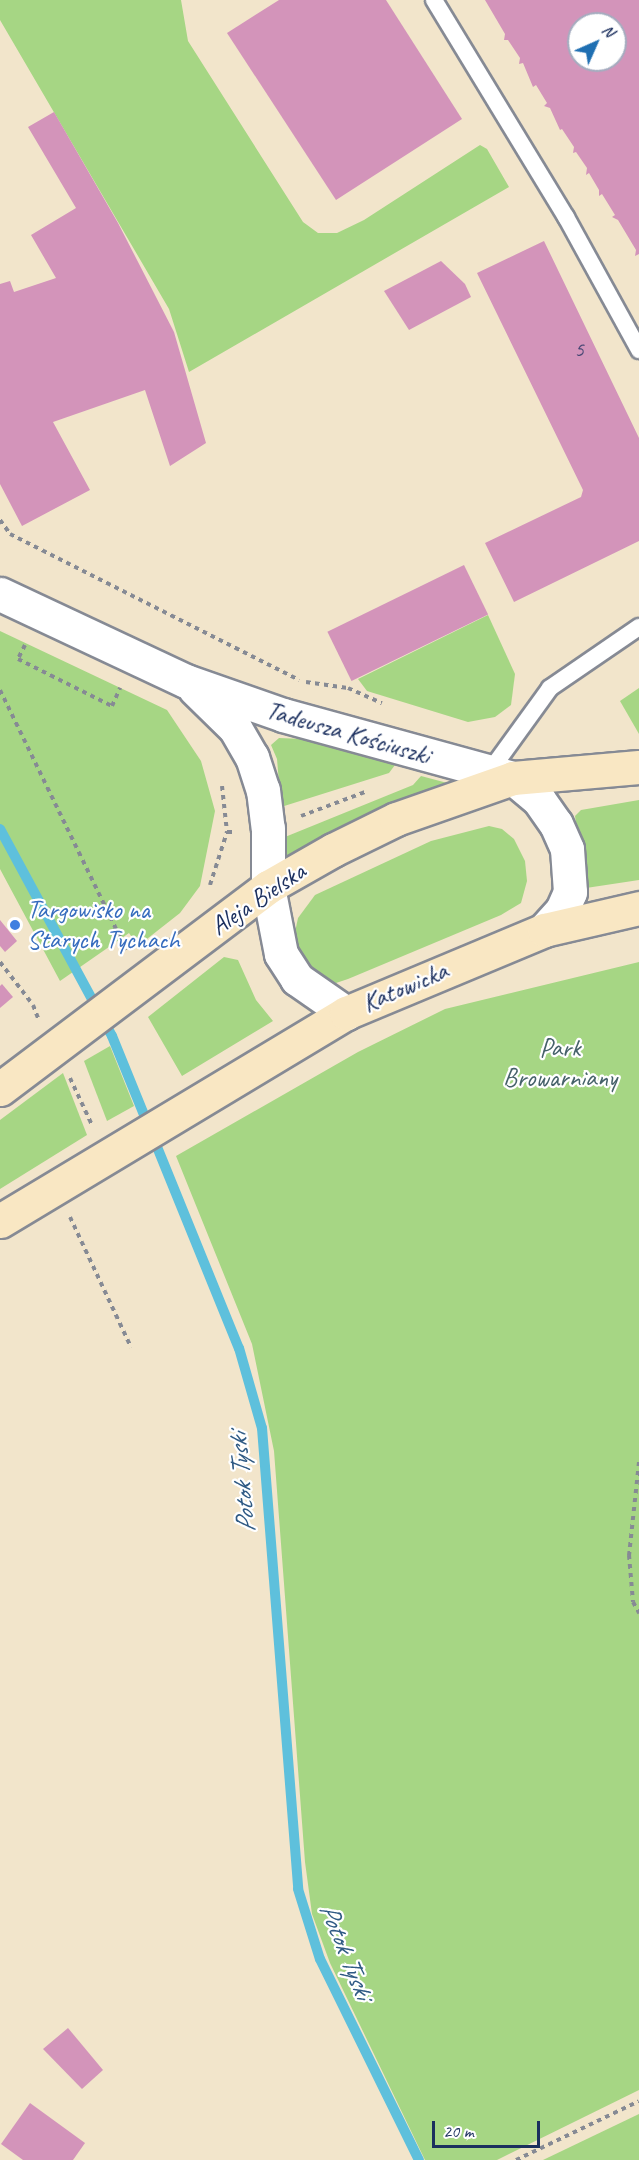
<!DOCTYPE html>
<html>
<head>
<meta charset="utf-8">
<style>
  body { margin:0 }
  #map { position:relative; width:639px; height:2160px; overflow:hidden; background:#f2e5cb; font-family:Caveat,sans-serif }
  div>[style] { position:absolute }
  .green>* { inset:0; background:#a6d684 }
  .stream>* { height:10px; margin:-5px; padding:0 5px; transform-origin:5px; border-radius:5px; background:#5ec0dc }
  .building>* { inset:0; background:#d394ba; transform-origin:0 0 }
  .path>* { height:4px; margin-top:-2px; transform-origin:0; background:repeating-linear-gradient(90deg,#868a94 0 4.5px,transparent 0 9px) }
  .roads { filter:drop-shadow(2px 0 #868a94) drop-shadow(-2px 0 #868a94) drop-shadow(0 2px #868a94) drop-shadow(0 -2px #868a94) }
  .lane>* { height:16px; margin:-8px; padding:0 8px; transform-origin:8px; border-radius:8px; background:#fff }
  .street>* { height:33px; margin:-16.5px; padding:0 16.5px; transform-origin:16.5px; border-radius:16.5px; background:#fff }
  .secondary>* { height:33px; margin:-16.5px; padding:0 16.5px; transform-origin:16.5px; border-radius:16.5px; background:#f9e7c3 }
  .dots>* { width:16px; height:16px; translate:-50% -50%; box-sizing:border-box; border:3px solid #fff; border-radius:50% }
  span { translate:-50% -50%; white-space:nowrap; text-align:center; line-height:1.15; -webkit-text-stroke:4.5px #fff; paint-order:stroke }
  .number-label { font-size:22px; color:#494875 }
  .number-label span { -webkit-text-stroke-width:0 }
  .street-label { font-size:26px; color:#1b2f5e }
  .shop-label { font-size:26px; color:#366cbe }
  .left { translate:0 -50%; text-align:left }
  .park-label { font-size:26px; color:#456169 }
  .water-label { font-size:27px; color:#2f5a84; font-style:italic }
  .north { position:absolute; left:567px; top:12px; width:60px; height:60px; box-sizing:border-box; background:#fff; border:2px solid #a4acbf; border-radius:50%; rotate:45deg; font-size:16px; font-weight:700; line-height:24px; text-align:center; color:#1b2f5e }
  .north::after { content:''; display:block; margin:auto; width:21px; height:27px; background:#1f6fb2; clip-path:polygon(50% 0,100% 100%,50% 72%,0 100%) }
  .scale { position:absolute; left:432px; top:2121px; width:108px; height:27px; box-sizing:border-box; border:3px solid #1b2f5e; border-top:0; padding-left:8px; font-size:18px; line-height:21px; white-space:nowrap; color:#1b2f5e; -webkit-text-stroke:4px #fff; paint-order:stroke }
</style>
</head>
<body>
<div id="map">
  <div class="green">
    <div style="clip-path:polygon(0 0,181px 0,188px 41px,303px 222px,318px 233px,337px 233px,364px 220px,480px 145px,487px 149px,509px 187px,189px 372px,169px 309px,0 20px)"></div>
    <div style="clip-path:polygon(488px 615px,515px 674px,511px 705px,495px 717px,468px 722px,367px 691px,358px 679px)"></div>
    <div style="clip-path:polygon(0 631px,167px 710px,201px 761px,215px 811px,200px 886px,180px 913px,138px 946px,129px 933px,60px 981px,0 869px)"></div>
    <div style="clip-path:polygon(639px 688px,639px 734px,620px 701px)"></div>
    <div style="clip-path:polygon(279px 738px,303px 739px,395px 765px,389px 773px,281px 807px,277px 759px,271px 745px)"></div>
    <div style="clip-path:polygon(421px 776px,451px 784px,284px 863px,285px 837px,413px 785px)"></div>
    <div style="clip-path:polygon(639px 800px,639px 880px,586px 888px,575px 816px,581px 810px)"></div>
    <div style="clip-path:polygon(489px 826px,502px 829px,514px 839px,525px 861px,527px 881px,521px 903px,501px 915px,348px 979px,336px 983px,314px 976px,296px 947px,295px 932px,298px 918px,315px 895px,431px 841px)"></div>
    <div style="clip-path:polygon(224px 957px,238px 960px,256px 1000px,273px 1021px,182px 1076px,148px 1017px)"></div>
    <div style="clip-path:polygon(639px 962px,639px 2090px,497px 2160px,425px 2160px,330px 1963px,312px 1914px,305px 1862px,274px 1451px,252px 1344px,176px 1156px,358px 1052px,445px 1009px)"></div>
    <div style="clip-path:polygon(110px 1046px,134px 1106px,107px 1121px,84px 1061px)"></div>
    <div style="clip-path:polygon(63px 1073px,87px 1135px,0 1189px,0 1120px)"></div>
    <div style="clip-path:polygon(639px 2114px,639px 2160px,543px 2160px)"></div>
  </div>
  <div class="stream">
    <div style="left:0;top:829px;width:235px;rotate:61.6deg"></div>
    <div style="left:112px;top:1036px;width:337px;rotate:67.9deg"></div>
    <div style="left:239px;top:1348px;width:83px;rotate:74deg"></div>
    <div style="left:262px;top:1428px;width:462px;rotate:85.5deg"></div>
    <div style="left:298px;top:1889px;width:73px;rotate:72.6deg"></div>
    <div style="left:320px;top:1959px;width:224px;rotate:63.8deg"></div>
  </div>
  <div class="building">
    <div style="clip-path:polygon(279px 0,386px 0,462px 119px,336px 200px,227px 33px)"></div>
    <div style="clip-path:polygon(evenodd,485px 0,639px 0,639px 254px,635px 256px,636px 250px,618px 220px,612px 217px,615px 215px,602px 194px,599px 196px,599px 190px,589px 173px,586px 175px,587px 168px,576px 152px,573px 153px,574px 147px,562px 129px,560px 130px,550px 108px,544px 106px,547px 103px,536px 85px,533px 87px,523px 63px,519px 64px,520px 58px,508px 40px,504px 40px,505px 34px,485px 0,579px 24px,615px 24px,615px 60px,579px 60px,579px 24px)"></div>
    <div style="clip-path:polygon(54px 112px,118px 223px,174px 332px,206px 443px,170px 466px,145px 390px,53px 422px,90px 490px,22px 526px,0 484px,0 284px,10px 281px,14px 292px,56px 278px,31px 235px,76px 208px,28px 127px)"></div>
    <div style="clip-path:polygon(544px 241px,639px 438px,639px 541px,514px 602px,485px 543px,581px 497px,583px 490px,477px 273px)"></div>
    <div style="clip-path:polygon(441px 261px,465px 284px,471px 297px,409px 330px,384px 291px)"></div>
    <div style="left:464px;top:565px;width:55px;height:152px;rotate:64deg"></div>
    <div style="clip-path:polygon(0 920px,17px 941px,5px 952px,0 946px)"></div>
    <div style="clip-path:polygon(2px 984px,13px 997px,0 1008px,0 986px)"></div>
    <div style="clip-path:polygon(68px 2028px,103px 2070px,82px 2089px,43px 2049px)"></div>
    <div style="clip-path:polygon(30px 2103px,85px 2143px,73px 2160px,23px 2160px,1px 2144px)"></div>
  </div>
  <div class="path">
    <div style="left:0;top:520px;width:17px;rotate:54deg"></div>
    <div style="left:10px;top:534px;width:324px;rotate:26.8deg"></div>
    <div style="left:25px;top:645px;width:16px;rotate:117deg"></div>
    <div style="left:18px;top:659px;width:105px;rotate:26.6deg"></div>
    <div style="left:112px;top:706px;width:20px;rotate:-66deg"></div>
    <div style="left:306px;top:682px;width:42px;rotate:8.1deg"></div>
    <div style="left:348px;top:688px;width:37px;rotate:24deg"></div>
    <div style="left:0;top:690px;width:289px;rotate:64.1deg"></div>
    <div style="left:222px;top:786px;width:46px;rotate:83.8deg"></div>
    <div style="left:301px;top:816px;width:68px;rotate:-20.6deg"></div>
    <div style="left:210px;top:885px;width:56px;rotate:-72.2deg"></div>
    <div style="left:227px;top:832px;width:6px"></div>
    <div style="left:0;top:962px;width:54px;rotate:52.5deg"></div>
    <div style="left:33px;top:1005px;width:14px;rotate:69deg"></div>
    <div style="left:70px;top:1078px;width:52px;rotate:64.9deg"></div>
    <div style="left:70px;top:1217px;width:144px;rotate:64.9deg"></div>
    <div style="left:639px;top:1462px;width:94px;rotate:96.1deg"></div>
    <div style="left:629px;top:1555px;width:47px;rotate:85.1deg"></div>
    <div style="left:633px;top:1602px;width:13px;rotate:61deg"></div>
    <div style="left:516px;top:2160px;width:136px;rotate:-25.6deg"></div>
  </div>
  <div class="roads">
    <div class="lane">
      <div style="left:434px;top:0;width:254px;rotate:58.7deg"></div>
      <div style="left:566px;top:217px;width:152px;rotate:61.2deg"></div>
      <div style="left:490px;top:771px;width:102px;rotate:-54.1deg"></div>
      <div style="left:550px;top:688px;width:108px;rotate:-34.4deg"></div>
    </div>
    <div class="street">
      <div style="left:0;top:594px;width:205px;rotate:25.1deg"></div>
      <div style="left:186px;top:681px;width:103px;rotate:19.3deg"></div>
      <div style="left:283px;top:715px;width:238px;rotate:15.3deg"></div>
      <div style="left:513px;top:778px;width:34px;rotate:40deg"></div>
      <div style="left:539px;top:800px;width:29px;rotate:55deg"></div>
      <div style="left:556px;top:824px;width:27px;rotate:66deg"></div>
      <div style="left:567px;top:849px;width:43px;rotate:86deg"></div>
      <div style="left:570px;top:892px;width:20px;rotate:114deg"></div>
      <div style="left:562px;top:910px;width:27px;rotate:132deg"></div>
      <div style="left:195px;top:689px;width:56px;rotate:44.3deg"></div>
      <div style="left:235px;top:728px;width:34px;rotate:60deg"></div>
      <div style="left:252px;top:757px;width:35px;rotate:72deg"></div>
      <div style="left:263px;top:790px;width:38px;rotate:83deg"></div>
      <div style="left:268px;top:828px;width:59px;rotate:90deg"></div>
      <div style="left:268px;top:887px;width:68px;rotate:79deg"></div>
      <div style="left:281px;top:954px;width:30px;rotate:57deg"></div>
      <div style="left:297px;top:979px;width:60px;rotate:34.8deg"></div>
    </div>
    <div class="secondary">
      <div style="left:0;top:1089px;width:336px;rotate:-37deg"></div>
      <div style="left:268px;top:887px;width:75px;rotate:-29.6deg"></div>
      <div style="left:333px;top:850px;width:70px;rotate:-26.2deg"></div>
      <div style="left:396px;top:819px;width:124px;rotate:-19.3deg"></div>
      <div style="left:513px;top:778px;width:126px;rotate:-5deg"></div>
      <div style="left:0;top:1221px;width:404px;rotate:-31deg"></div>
      <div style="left:346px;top:1013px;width:215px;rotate:-22.7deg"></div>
      <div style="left:544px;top:930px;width:98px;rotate:-13deg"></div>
    </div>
  </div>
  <div class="dots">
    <div style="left:15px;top:925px;background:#3f7fe0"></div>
  </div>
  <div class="number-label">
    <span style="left:579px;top:350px">5</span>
  </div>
  <div class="street-label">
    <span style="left:348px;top:733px;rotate:16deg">Tadeusza Kościuszki</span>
    <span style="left:258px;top:899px;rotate:-34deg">Aleja Bielska</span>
    <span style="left:405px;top:987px;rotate:-23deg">Katowicka</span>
  </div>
  <div class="shop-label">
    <span class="left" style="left:27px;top:925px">Targowisko na<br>Starych Tychach</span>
  </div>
  <div class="park-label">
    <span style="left:560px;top:1063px">Park<br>Browarniany</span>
  </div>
  <div class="water-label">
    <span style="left:242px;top:1483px;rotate:-95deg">Potok Tyski</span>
    <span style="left:346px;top:1951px;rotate:68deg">Potok Tyski</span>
  </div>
  <div class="north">N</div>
  <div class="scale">20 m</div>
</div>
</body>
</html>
